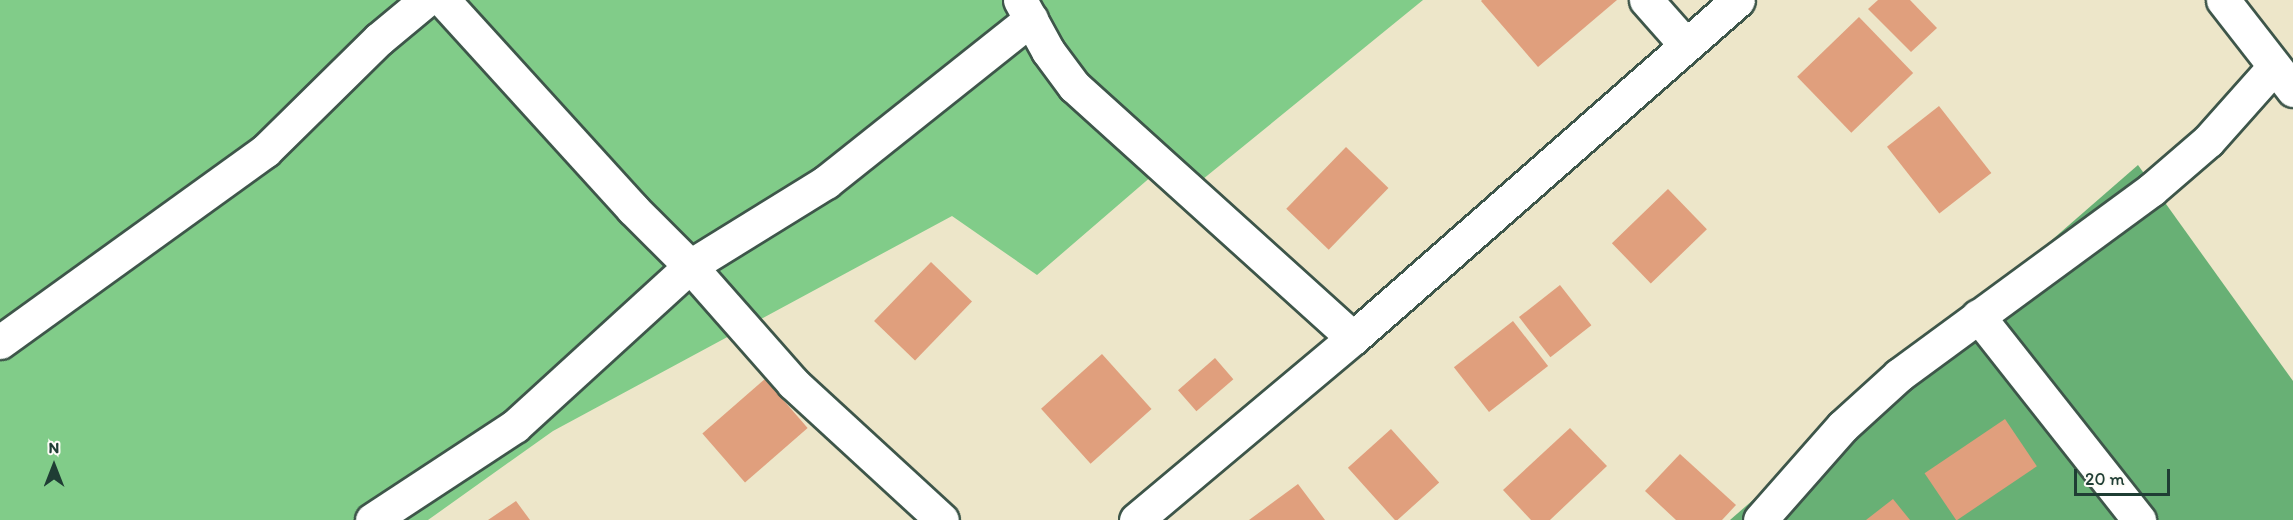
<!DOCTYPE html>
<html>
<head>
<meta charset="utf-8">
<style>
  body { margin:0 }
  #map { position:relative; width:2293px; height:520px; overflow:hidden; background:#ede6c9; font-family:Itim,sans-serif }
  div>[style] { position:absolute }
  .green>* { inset:0; background:#81cc89 }
  .forest>* { inset:0; background:#68b075 }
  .building>* { inset:0; background:#e09f7d; transform-origin:0 0 }
  .roads { filter:drop-shadow(2px 0 #3e564a) drop-shadow(-2px 0 #3e564a) drop-shadow(0 2px #3e564a) drop-shadow(0 -2px #3e564a) }
  .street>* { height:33px; margin:-16.5px; padding:0 16.5px; transform-origin:16.5px; border-radius:16.5px; background:#fff }
  .secondary>* { height:33px; margin:-16.5px; padding:0 16.5px; transform-origin:16.5px; border-radius:16.5px; background:#fff }
  span { translate:-50% -50%; white-space:nowrap; text-align:center; line-height:1.15; -webkit-text-stroke:4.5px #fdfcf7; paint-order:stroke }
  .north { position:absolute; left:24px; top:436px; width:60px; height:60px; -webkit-text-stroke:4px #fdfcf7; paint-order:stroke; rotate:0deg; font-size:16px; font-weight:700; line-height:24px; text-align:center; color:#1f3d34 }
  .north::after { content:''; display:block; margin:auto; width:21px; height:27px; background:#1f3d34; clip-path:polygon(50% 0,100% 100%,50% 72%,0 100%) }
  .scale { position:absolute; left:2074px; top:469px; width:96px; height:27px; box-sizing:border-box; border:3px solid #1f3d34; border-top:0; padding-left:8px; font-size:18px; line-height:21px; white-space:nowrap; color:#1f3d34; -webkit-text-stroke:4px #fdfcf7; paint-order:stroke }
</style>
</head>
<body>
<div id="map">
  <div class="green">
    <div style="clip-path:polygon(0 0,1423px 0,1192px 188px,1167px 163px,1037px 275px,952px 216px,553px 431px,428px 520px,0 520px)"></div>
  </div>
  <div class="forest">
    <div style="clip-path:polygon(2138px 165px,2293px 381px,2293px 520px,1730px 520px)"></div>
  </div>
  <div class="building">
    <div style="clip-path:polygon(1617px 0,1538px 67px,1481px 1px,1482px 0)"></div>
    <div style="clip-path:polygon(1878px 0,1910px 0,1937px 28px,1911px 52px,1868px 9px)"></div>
    <div style="left:1859px;top:17px;width:78px;height:86px;rotate:46deg"></div>
    <div style="left:1939px;top:106px;width:85px;height:66px;rotate:52deg"></div>
    <div style="left:1346px;top:147px;width:59px;height:86px;rotate:44deg"></div>
    <div style="left:1668px;top:189px;width:56px;height:78px;rotate:46deg"></div>
    <div style="left:931px;top:262px;width:57px;height:82px;rotate:44deg"></div>
    <div style="left:1560px;top:285px;width:51px;height:52px;rotate:52deg"></div>
    <div style="left:1513px;top:321px;width:57px;height:75px;rotate:52deg"></div>
    <div style="left:1102px;top:354px;width:74px;height:82px;rotate:48deg"></div>
    <div style="left:1215px;top:358px;width:28px;height:49px;rotate:49deg"></div>
    <div style="left:765px;top:379px;width:65px;height:83px;rotate:49deg"></div>
    <div style="left:2005px;top:419px;width:57px;height:97px;rotate:56deg"></div>
    <div style="clip-path:polygon(1570px 428px,1607px 466px,1550px 520px,1531px 520px,1503px 490px)"></div>
    <div style="left:1391px;top:429px;width:72px;height:58px;rotate:48deg"></div>
    <div style="clip-path:polygon(1680px 454px,1736px 505px,1722px 520px,1676px 520px,1645px 491px)"></div>
    <div style="clip-path:polygon(1298px 484px,1325px 520px,1249px 520px)"></div>
    <div style="clip-path:polygon(1893px 499px,1910px 520px,1866px 520px)"></div>
    <div style="clip-path:polygon(516px 501px,530px 520px,488px 520px)"></div>
  </div>
  <div class="roads">
    <div class="street">
      <div style="left:443px;top:0;width:282px;rotate:47.7deg"></div>
      <div style="left:633px;top:209px;width:81px;rotate:45deg"></div>
      <div style="left:690px;top:266px;width:156px;rotate:48.6deg"></div>
      <div style="left:793px;top:383px;width:202px;rotate:42.6deg"></div>
      <div style="left:1020px;top:0;width:58px;rotate:61.2deg"></div>
      <div style="left:1048px;top:51px;width:44px;rotate:53.4deg"></div>
      <div style="left:1074px;top:86px;width:376px;rotate:42.1deg"></div>
      <div style="left:1646px;top:0;width:59px;rotate:48.4deg"></div>
      <div style="left:2223px;top:0;width:114px;rotate:52.1deg"></div>
      <div style="left:1978px;top:316px;width:260px;rotate:51.7deg"></div>
      <div style="left:0;top:342px;width:327px;rotate:-35.8deg"></div>
      <div style="left:265px;top:151px;width:160px;rotate:-44.5deg"></div>
      <div style="left:379px;top:39px;width:61px;rotate:-39.7deg"></div>
      <div style="left:372px;top:520px;width:171px;rotate:-33.3deg"></div>
      <div style="left:515px;top:426px;width:237px;rotate:-42.4deg"></div>
      <div style="left:690px;top:266px;width:160px;rotate:-31.7deg"></div>
      <div style="left:826px;top:182px;width:262px;rotate:-38.5deg"></div>
      <div style="left:1760px;top:520px;width:125px;rotate:-48.6deg"></div>
      <div style="left:1843px;top:426px;width:76px;rotate:-42.3deg"></div>
      <div style="left:1899px;top:375px;width:313px;rotate:-36.3deg"></div>
      <div style="left:2151px;top:190px;width:75px;rotate:-40.7deg"></div>
      <div style="left:2208px;top:141px;width:98px;rotate:-48.3deg"></div>
    </div>
    <div class="secondary">
      <div style="left:1136px;top:520px;width:283px;rotate:-40deg"></div>
      <div style="left:1353px;top:338px;width:512px;rotate:-41.28deg"></div>
    </div>
  </div>
  <div class="north">N</div>
  <div class="scale">20 m</div>
</div>
</body>
</html>
